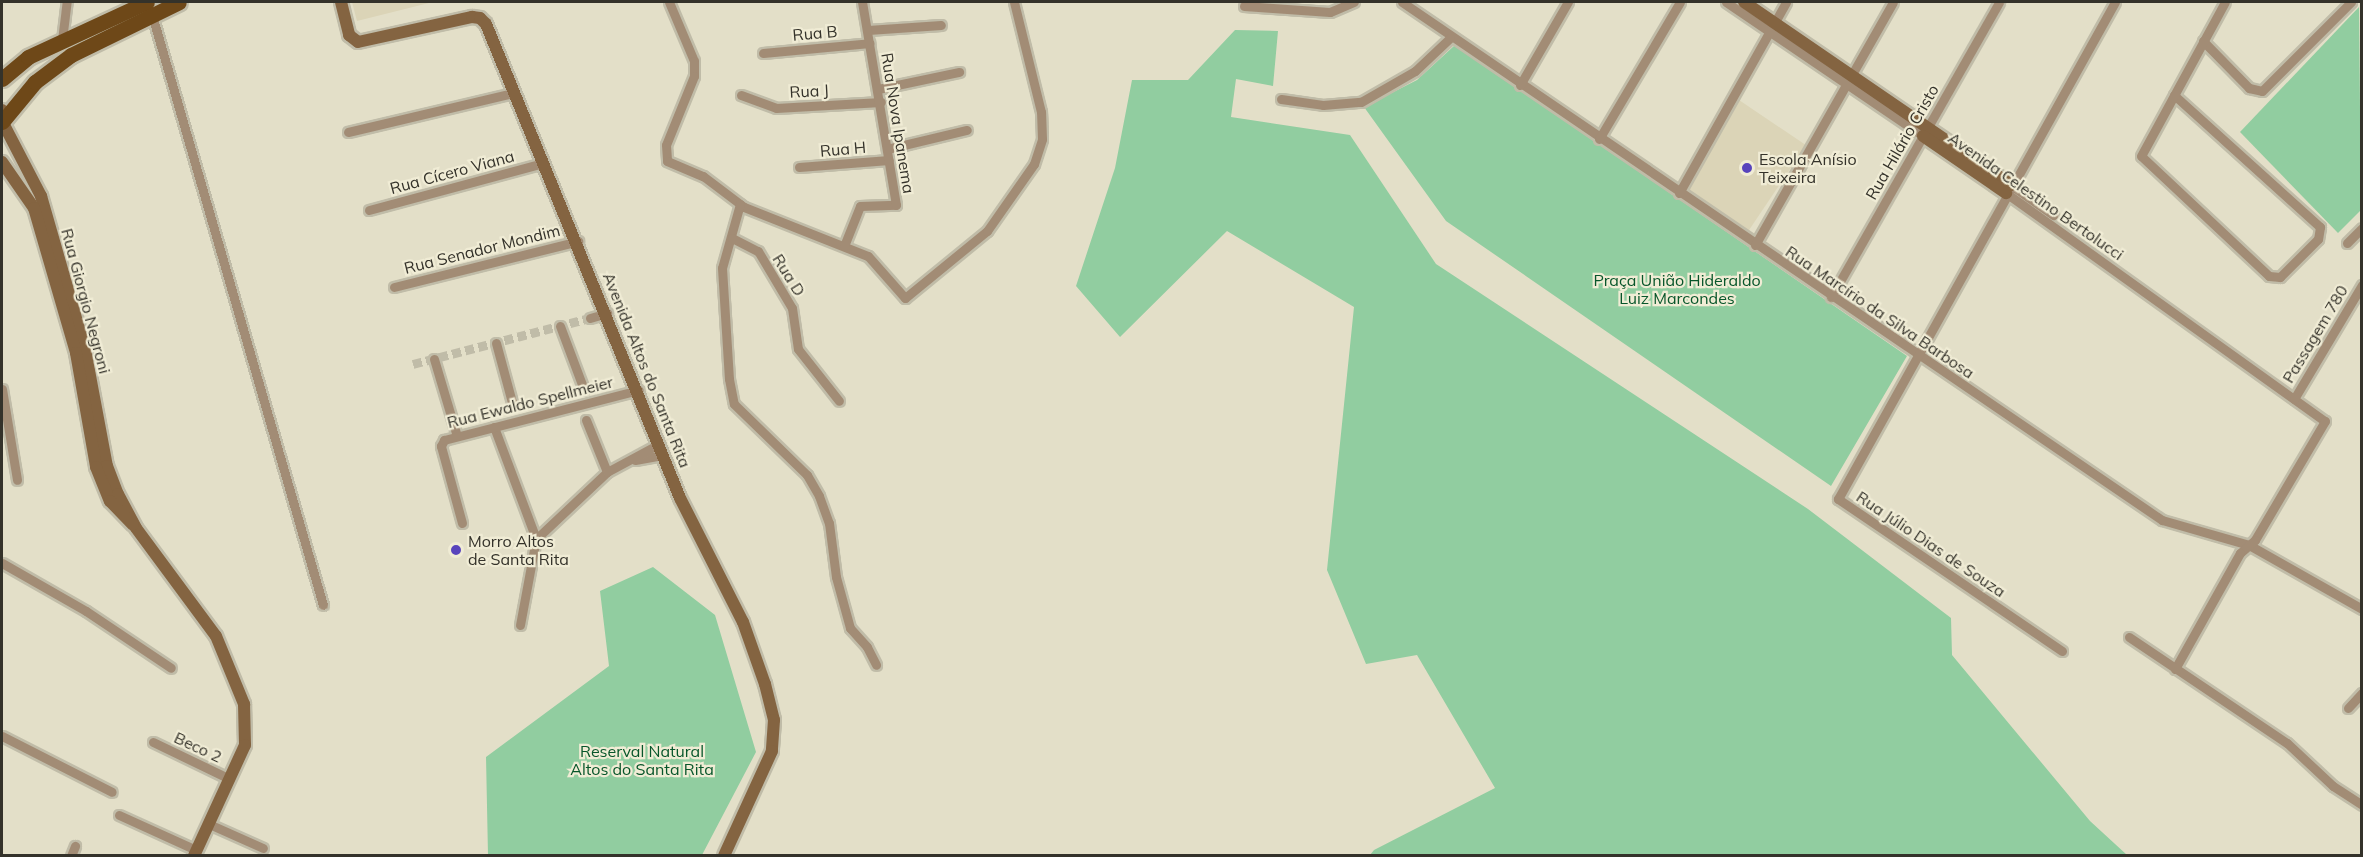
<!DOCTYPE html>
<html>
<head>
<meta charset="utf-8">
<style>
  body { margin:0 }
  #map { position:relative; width:2363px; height:857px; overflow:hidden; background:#e3dfc8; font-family:Mulish,sans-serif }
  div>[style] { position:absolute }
  .built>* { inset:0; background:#dbd4b7; transform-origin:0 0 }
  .green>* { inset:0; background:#91cda0 }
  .street-tunnel>* { height:9px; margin-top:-4.5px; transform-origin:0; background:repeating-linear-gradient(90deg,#c0bca8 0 9px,transparent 0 13.5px) }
  .roads { filter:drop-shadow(2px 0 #c0bca8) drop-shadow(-2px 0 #c0bca8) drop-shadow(0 2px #c0bca8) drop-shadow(0 -2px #c0bca8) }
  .street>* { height:9px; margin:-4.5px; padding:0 4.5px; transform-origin:4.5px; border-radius:4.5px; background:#a28c75 }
  .secondary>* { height:12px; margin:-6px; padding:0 6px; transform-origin:6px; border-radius:6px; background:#846441 }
  .primary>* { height:15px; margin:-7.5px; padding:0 7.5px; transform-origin:7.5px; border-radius:7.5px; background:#6e4818 }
  .dots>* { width:16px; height:16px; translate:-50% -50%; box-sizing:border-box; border:3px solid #f0ecd5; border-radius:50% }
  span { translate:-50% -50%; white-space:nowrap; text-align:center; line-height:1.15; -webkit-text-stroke:4.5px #f0ecd5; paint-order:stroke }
  .street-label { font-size:16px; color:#34322a }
  .poi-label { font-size:16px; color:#34322a }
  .left { translate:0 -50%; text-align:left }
  .park-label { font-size:16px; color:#07562a }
  .frame { position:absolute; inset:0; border:3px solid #34322a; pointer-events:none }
</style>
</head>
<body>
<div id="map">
  <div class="built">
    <div style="clip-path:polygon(352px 2px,433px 2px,357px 21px)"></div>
    <div style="left:1739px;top:100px;width:81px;height:103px;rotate:34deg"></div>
  </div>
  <div class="green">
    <div style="clip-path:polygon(2359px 7px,2361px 210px,2338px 233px,2240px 132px)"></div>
    <div style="clip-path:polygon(1235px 30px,1278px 31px,1273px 86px,1236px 79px,1231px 117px,1350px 135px,1436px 264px,1808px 509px,1951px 618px,1952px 655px,2090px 821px,2127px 855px,1370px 855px,1374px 850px,1495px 788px,1417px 655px,1366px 664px,1327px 570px,1354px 307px,1227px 231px,1120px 337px,1076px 286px,1115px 168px,1132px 80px,1188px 80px)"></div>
    <div style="clip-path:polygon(1455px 45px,1907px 356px,1831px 486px,1446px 221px,1364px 107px,1417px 80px)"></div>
    <div style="clip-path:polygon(653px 567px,715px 615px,756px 752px,702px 855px,488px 855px,486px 757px,609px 666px,600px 591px)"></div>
  </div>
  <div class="street-tunnel">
    <div style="left:413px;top:364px;width:183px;rotate:-14.6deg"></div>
  </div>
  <div class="roads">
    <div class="street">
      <div style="left:669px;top:2px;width:64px;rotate:67deg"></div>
      <div style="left:694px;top:61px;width:15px;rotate:90deg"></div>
      <div style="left:694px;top:76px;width:74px;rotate:112.1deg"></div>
      <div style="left:666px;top:145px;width:16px;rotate:86deg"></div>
      <div style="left:667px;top:161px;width:39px;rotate:23deg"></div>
      <div style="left:703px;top:176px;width:51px;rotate:37.1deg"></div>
      <div style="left:744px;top:207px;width:133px;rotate:21.6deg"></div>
      <div style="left:868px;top:256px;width:56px;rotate:48.6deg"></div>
      <div style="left:905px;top:298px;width:106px;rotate:-39.3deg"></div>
      <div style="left:987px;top:231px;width:82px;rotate:-55deg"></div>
      <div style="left:1034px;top:164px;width:26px;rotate:-72deg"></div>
      <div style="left:1042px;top:139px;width:27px;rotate:-92deg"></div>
      <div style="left:1041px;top:112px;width:113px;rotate:-103.8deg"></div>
      <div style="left:1402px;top:2px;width:920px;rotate:34.28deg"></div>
      <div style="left:2162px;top:520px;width:91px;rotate:16deg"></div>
      <div style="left:2249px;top:545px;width:130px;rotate:29.5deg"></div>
      <div style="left:1726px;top:2px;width:238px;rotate:34.2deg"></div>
      <div style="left:1244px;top:6px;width:86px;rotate:4deg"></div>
      <div style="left:1330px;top:12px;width:26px;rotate:-23deg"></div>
      <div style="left:152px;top:15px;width:614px;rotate:73.84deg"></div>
      <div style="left:868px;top:30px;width:73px;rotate:-3.9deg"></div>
      <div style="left:62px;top:40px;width:38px;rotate:-83deg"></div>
      <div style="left:2203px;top:41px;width:66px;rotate:45.6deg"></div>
      <div style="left:2249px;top:88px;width:13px;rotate:13deg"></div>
      <div style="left:2262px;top:91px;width:126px;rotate:-45deg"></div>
      <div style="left:763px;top:53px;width:107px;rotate:-5.3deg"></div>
      <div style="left:1520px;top:85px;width:96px;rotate:-60deg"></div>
      <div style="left:878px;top:89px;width:83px;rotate:-11.9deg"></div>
      <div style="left:741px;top:95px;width:37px;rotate:20deg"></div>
      <div style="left:776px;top:108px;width:105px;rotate:-3.3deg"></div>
      <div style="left:2174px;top:95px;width:197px;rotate:42.1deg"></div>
      <div style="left:2320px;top:227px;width:12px;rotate:99deg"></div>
      <div style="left:2318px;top:239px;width:54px;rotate:135deg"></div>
      <div style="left:2280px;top:277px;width:11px;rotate:-175deg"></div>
      <div style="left:2269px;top:276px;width:175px;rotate:-136.8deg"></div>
      <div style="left:2141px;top:156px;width:175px;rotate:-61.4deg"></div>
      <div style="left:1281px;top:99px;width:42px;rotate:8.1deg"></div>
      <div style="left:1323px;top:105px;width:38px;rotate:-5deg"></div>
      <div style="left:1361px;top:102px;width:62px;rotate:-29.9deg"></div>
      <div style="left:1415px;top:71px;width:48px;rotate:-43.3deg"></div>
      <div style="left:348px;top:132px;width:170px;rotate:-13.3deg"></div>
      <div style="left:1599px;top:139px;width:159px;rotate:-59.4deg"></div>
      <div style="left:887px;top:149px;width:82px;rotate:-13.4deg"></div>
      <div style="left:799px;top:167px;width:90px;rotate:-4.4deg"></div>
      <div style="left:2011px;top:185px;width:52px;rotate:35.5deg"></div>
      <div style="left:1679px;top:193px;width:219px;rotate:-60.7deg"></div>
      <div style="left:2006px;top:193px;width:392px;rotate:35.6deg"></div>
      <div style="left:2325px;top:421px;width:138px;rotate:120.5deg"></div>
      <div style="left:2255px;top:540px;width:20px;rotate:139deg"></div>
      <div style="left:2240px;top:553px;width:133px;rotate:119.3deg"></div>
      <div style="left:740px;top:204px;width:66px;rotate:105.7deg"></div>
      <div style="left:722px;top:268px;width:111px;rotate:86.4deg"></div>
      <div style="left:729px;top:379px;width:25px;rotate:79deg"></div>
      <div style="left:734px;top:404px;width:102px;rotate:44.2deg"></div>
      <div style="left:807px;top:475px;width:24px;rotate:60deg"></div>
      <div style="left:819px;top:496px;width:29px;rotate:70deg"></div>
      <div style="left:829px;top:523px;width:54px;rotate:82.6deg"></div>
      <div style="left:836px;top:577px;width:53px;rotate:74.6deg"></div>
      <div style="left:850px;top:628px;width:25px;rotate:48deg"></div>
      <div style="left:867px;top:647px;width:20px;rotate:63deg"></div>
      <div style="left:369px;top:210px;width:180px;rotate:-15.1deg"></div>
      <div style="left:732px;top:238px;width:29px;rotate:27deg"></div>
      <div style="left:758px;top:251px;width:66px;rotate:59.2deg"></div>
      <div style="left:792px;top:308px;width:41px;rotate:81.7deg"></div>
      <div style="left:798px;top:349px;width:66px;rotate:51.7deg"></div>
      <div style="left:2347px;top:243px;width:21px;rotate:-45deg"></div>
      <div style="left:1755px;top:245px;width:279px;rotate:-60.4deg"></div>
      <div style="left:844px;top:246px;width:43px;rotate:-68.2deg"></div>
      <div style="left:860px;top:206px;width:36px;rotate:-2deg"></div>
      <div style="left:896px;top:205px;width:206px;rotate:-99.5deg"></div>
      <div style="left:394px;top:287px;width:190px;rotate:-14deg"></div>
      <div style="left:1831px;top:297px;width:339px;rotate:-60.3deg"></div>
      <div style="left:590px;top:318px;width:18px;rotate:-16deg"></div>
      <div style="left:560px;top:326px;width:68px;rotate:69.4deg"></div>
      <div style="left:496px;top:343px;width:65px;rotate:74.9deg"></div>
      <div style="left:434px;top:359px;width:80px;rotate:73.4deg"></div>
      <div style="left:2px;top:389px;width:92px;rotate:80.6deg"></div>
      <div style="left:2294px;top:399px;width:133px;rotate:-59.2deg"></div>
      <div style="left:586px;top:420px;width:56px;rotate:68deg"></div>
      <div style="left:494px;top:427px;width:120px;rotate:69.4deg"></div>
      <div style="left:635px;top:460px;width:28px;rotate:-10deg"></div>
      <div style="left:462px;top:523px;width:80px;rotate:-105.3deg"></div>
      <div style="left:441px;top:446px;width:7px;rotate:-63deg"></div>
      <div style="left:444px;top:440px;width:201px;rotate:-14.4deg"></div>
      <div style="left:2px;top:563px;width:97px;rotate:29.7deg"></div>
      <div style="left:86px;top:611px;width:102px;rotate:33.8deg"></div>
      <div style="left:520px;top:625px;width:87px;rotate:-79.5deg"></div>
      <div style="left:536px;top:539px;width:98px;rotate:-43.3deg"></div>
      <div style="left:607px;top:472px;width:59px;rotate:-28.3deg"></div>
      <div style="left:2129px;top:637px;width:190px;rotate:33.9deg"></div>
      <div style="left:2287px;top:743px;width:63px;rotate:43.1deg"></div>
      <div style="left:2333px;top:786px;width:35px;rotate:33deg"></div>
      <div style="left:2062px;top:651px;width:271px;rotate:-145.8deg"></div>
      <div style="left:1838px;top:499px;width:569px;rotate:-60.87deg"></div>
      <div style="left:2348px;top:708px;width:21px;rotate:-47deg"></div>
      <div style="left:2px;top:736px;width:123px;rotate:27deg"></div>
      <div style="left:153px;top:742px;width:85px;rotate:25.7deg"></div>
      <div style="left:119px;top:815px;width:85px;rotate:24.4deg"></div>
      <div style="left:209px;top:824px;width:59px;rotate:24deg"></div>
      <div style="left:71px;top:856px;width:11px;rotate:-68deg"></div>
    </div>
    <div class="secondary">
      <div style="left:341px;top:2px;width:34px;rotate:76deg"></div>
      <div style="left:349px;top:35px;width:11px;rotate:38deg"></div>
      <div style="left:358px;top:42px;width:117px;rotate:-12.4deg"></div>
      <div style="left:472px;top:17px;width:8px;rotate:7deg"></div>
      <div style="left:480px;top:18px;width:8px;rotate:45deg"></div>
      <div style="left:486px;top:24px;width:512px;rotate:67.74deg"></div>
      <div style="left:680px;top:498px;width:139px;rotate:63.1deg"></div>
      <div style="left:743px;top:622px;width:66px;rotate:70.5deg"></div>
      <div style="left:765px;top:684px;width:37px;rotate:76deg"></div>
      <div style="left:774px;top:720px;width:31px;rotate:94deg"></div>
      <div style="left:772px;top:751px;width:115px;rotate:114.6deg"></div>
      <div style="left:1744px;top:2px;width:324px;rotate:34.4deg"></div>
      <div style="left:2px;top:110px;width:11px;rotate:90deg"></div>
      <div style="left:2px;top:121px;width:85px;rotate:62.5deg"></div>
      <div style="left:41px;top:196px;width:159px;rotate:74deg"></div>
      <div style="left:85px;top:349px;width:119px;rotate:79.4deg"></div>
      <div style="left:107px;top:466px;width:30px;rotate:69deg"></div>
      <div style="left:118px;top:494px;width:38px;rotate:62deg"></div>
      <div style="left:136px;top:528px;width:134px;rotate:53.5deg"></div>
      <div style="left:216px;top:636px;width:74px;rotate:67.6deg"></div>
      <div style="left:244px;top:704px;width:41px;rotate:88.6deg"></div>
      <div style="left:245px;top:745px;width:122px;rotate:114.7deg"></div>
      <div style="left:1923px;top:136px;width:101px;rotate:34.5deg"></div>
      <div style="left:2px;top:162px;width:56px;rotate:55.2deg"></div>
      <div style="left:34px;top:208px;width:151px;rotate:73.8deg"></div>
      <div style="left:76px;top:353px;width:116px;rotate:80deg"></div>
      <div style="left:96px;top:467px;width:37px;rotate:68deg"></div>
      <div style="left:110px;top:501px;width:33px;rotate:46deg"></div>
    </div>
    <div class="primary">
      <div style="left:2px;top:79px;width:34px;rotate:-40deg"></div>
      <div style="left:28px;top:57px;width:131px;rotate:-24.8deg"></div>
      <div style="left:2px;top:122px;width:52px;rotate:-50.5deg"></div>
      <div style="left:35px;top:82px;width:45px;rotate:-36.9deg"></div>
      <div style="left:71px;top:55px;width:120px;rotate:-26.1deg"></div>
    </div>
  </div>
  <div class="dots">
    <div style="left:1747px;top:168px;background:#5844bc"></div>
    <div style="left:456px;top:550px;background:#5844bc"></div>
  </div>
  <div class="street-label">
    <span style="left:815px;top:33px;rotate:-5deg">Rua B</span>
    <span style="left:809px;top:91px;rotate:-3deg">Rua J</span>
    <span style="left:898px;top:123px;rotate:81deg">Rua Nova Ipanema</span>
    <span style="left:1902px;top:142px;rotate:-60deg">Rua Hilário Cristo</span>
    <span style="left:843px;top:149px;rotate:-5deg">Rua H</span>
    <span style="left:452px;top:172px;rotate:-15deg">Rua Cícero Viana</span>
    <span style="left:2036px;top:196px;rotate:35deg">Avenida Celestino Bertolucci</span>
    <span style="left:482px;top:249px;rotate:-14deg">Rua Senador Mondim</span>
    <span style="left:789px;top:275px;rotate:58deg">Rua D</span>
    <span style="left:86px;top:301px;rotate:75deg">Rua Giorgio Negroni</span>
    <span style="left:1880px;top:312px;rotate:34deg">Rua Marcírio da Silva Barbosa</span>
    <span style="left:2315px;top:334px;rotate:-59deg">Passagem 780</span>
    <span style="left:647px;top:370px;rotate:68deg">Avenida Altos do Santa Rita</span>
    <span style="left:530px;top:402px;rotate:-14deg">Rua Ewaldo Spellmeier</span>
    <span style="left:1931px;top:544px;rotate:34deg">Rua Júlio Dias de Souza</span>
    <span style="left:198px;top:747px;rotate:25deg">Beco 2</span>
  </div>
  <div class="poi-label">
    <span class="left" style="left:1759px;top:168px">Escola Anísio<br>Teixeira</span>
    <span class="left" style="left:468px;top:550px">Morro Altos<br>de Santa Rita</span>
  </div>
  <div class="park-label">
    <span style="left:1677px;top:289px">Praça União Hideraldo<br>Luiz Marcondes</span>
    <span style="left:642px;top:760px">Reserval Natural<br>Altos do Santa Rita</span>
  </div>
  <div class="frame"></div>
</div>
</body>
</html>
